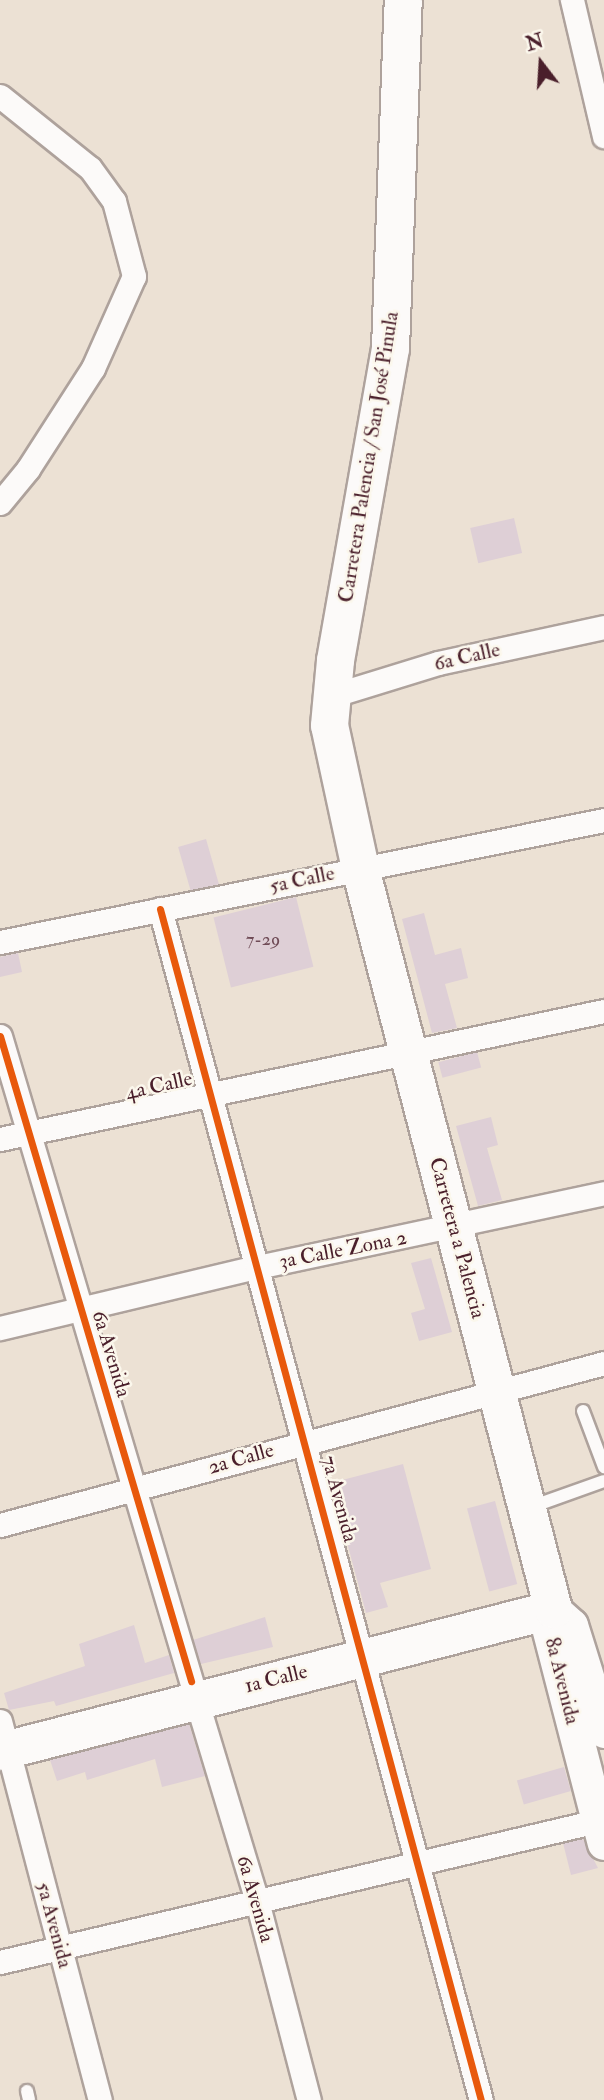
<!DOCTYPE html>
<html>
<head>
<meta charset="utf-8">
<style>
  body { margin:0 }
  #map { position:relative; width:604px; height:2100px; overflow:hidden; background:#ece1d4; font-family:"IM FELL Double Pica",serif }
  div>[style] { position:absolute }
  .building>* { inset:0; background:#decfd6; transform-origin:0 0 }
  .roads { filter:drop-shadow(2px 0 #aea29c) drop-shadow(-2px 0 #aea29c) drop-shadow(0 2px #aea29c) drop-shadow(0 -2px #aea29c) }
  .service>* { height:12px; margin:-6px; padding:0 6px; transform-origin:6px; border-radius:6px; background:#fcfaf9 }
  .minor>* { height:23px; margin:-11.5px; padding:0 11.5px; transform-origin:11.5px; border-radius:11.5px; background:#fcfaf9 }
  .secondary>* { height:33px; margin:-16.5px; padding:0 16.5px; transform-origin:16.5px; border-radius:16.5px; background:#fcfaf9 }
  .primary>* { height:37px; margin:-18.5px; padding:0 18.5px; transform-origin:18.5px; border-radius:18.5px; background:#fcfaf9 }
  .cycleway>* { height:7px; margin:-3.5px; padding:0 3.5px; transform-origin:3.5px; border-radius:3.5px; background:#e8590c }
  span { translate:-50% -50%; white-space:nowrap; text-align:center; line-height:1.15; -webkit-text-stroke:5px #fbf7ec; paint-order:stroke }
  .number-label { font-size:18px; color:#6f4b56 }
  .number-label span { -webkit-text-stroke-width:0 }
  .street-label { font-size:21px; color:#4a1f2b }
  .north { position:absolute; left:506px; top:28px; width:70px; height:70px; -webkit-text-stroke:5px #fbf7ec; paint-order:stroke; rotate:343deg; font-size:19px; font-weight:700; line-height:28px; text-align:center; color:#4a1f2b }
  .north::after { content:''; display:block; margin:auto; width:24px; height:32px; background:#4a1f2b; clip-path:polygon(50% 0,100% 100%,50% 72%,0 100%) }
</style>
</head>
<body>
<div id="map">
  <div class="building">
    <div style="left:514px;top:518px;width:36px;height:45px;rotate:77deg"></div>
    <div style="left:206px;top:839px;width:47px;height:29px;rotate:74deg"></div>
    <div style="left:296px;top:897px;width:72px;height:85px;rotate:76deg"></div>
    <div style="clip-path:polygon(424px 913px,435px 955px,461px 948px,468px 978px,445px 984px,457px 1028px,432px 1033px,402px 919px)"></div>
    <div style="clip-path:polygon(18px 953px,22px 972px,0 977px,0 957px)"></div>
    <div style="left:477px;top:1052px;width:16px;height:40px;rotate:75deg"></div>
    <div style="clip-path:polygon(491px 1117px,498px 1145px,487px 1148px,502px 1200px,478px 1206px,456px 1126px)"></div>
    <div style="clip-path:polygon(431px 1258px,452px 1332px,419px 1341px,411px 1313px,425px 1309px,411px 1263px)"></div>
    <div style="clip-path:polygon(403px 1464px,431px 1569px,380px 1583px,388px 1607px,366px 1613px,331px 1483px)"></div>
    <div style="left:495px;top:1501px;width:86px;height:29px;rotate:75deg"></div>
    <div style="clip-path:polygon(265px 1617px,273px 1647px,201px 1664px,193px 1640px)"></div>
    <div style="clip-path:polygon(134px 1625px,145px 1663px,169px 1655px,174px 1673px,56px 1706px,54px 1701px,9px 1710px,4px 1693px,85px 1666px,79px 1644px)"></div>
    <div style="clip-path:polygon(189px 1724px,205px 1776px,162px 1787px,155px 1759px,87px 1780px,85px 1772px,57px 1781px,50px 1760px)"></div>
    <div style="left:564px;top:1767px;width:25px;height:49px;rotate:74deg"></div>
    <div style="clip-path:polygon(583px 1839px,598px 1868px,571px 1875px,563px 1843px)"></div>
  </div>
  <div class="roads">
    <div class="service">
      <div style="left:583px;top:1411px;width:60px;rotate:69.4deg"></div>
      <div style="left:531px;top:1507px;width:77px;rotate:-19.6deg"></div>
      <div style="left:27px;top:2091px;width:9px;rotate:77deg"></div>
    </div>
    <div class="minor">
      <div style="left:572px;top:0;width:140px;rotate:76.8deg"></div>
      <div style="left:0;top:96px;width:115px;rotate:38.7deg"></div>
      <div style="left:90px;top:168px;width:41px;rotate:54deg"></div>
      <div style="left:114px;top:201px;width:78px;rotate:75.1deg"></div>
      <div style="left:134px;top:276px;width:101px;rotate:114deg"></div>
      <div style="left:93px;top:368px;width:120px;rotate:122.8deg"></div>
      <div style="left:28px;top:469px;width:44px;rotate:129.5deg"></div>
      <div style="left:331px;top:696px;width:112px;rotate:-17.1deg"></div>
      <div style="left:438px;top:663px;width:170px;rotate:-12.2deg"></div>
      <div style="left:160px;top:909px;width:1233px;rotate:74.92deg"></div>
      <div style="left:0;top:942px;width:616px;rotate:-11.42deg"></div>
      <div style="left:0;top:1036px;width:673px;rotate:73.5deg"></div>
      <div style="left:0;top:1139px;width:617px;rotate:-11.97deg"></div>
      <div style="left:0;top:1328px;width:264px;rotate:-13.4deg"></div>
      <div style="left:257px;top:1267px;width:355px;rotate:-12deg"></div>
      <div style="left:0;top:1525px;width:625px;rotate:-15.01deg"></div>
      <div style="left:196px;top:1699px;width:211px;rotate:73.2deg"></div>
      <div style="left:257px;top:1901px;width:206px;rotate:75.4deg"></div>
      <div style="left:0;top:1721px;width:11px;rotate:75deg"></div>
      <div style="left:8px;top:1750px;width:362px;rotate:75.3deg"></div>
      <div style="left:0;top:1962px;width:613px;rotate:-13.29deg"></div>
    </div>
    <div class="secondary">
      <div style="left:553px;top:1609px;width:22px;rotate:100deg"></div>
      <div style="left:549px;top:1631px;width:219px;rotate:75.5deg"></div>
      <div style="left:553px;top:1609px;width:24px;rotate:42deg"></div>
      <div style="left:571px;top:1625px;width:111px;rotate:72.7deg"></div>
    </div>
    <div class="primary">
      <div style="left:0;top:1751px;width:571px;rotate:-14.4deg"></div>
      <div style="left:553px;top:1609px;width:766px;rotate:-104.6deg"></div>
      <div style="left:360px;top:868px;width:146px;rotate:-102.2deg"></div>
      <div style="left:329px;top:725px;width:65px;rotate:-84.7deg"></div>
      <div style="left:335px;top:660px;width:317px;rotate:-80deg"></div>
      <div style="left:390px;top:348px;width:348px;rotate:-87.9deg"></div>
    </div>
  </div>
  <div class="cycleway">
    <div style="left:160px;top:909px;width:1233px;rotate:74.92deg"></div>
    <div style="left:0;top:1036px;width:673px;rotate:73.5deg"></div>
  </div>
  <div class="number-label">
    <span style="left:263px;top:940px">7-29</span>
  </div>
  <div class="street-label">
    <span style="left:369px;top:457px;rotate:-81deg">Carretera Palencia / San José Pinula</span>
    <span style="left:467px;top:657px;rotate:-13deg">6a Calle</span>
    <span style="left:302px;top:880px;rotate:-12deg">5a Calle</span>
    <span style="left:159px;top:1086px;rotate:-13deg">4a Calle</span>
    <span style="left:457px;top:1238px;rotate:75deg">Carretera a Palencia</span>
    <span style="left:343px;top:1250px;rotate:-11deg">3a Calle Zona 2</span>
    <span style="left:111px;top:1354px;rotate:73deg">6a Avenida</span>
    <span style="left:241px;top:1459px;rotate:-16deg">2a Calle</span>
    <span style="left:339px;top:1499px;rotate:75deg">7a Avenida</span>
    <span style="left:276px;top:1679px;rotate:-14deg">1a Calle</span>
    <span style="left:562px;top:1681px;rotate:76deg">8a Avenida</span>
    <span style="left:255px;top:1899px;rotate:74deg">6a Avenida</span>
    <span style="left:54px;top:1925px;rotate:75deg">5a Avenida</span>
  </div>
  <div class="north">N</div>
</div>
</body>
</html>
